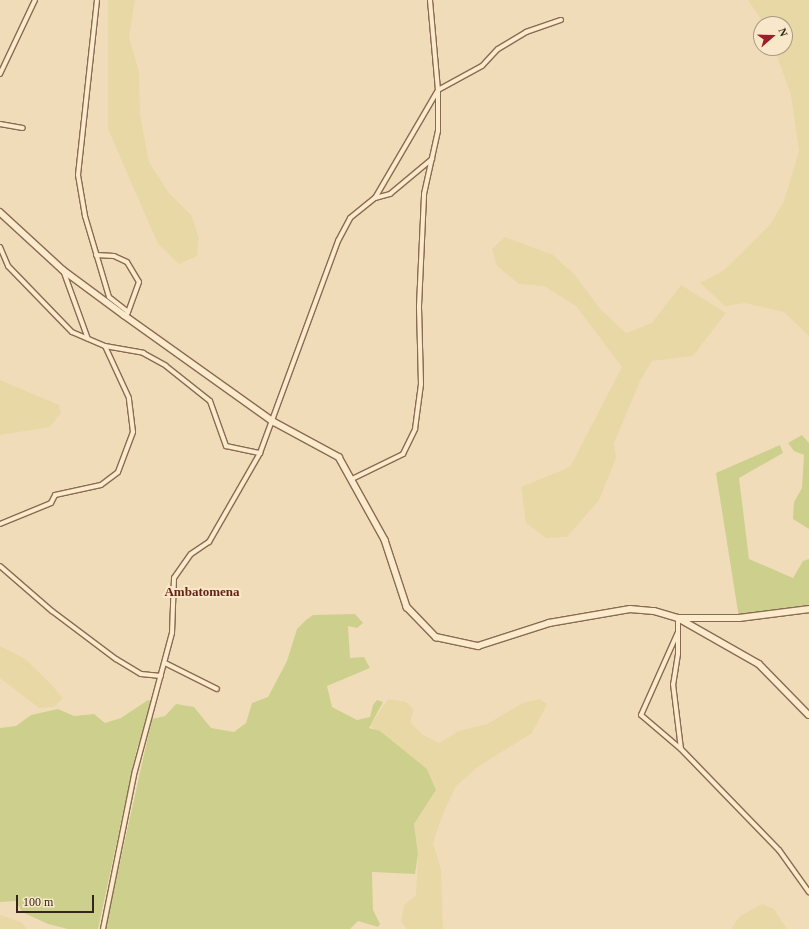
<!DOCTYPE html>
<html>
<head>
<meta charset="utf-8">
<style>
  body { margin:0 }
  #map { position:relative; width:809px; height:929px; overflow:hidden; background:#f1dcb9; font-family:Georgia,serif }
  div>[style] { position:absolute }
  .farmland>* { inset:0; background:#e8d8a6 }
  .green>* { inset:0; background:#cdd08d }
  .roads { filter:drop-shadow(1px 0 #896b52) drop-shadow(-1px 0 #896b52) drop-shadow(0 1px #896b52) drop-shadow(0 -1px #896b52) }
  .minor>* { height:4px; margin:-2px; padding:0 2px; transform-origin:2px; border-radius:2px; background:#fceacc }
  .tertiary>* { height:5.5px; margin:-2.75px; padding:0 2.75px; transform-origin:2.75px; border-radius:2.75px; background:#fceacc }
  span { translate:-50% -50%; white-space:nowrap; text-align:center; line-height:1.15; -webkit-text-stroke:4px #f8e7c9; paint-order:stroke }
  .neighbourhood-label { font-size:13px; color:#672015; font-weight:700 }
  .north { position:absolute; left:753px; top:16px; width:40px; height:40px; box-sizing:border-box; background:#f8e7c9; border:1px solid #aa9983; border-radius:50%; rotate:70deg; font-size:11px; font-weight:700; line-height:16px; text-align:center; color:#362519 }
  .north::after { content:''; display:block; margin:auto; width:14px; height:18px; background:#9d1d28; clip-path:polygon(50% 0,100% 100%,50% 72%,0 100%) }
  .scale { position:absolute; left:16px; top:895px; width:78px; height:18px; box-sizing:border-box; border:2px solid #362519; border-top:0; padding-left:5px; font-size:12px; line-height:14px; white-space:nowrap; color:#362519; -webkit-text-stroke:3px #f8e7c9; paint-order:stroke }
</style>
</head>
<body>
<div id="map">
  <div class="farmland">
    <div style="clip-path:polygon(108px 0,135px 0,129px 37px,139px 72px,140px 115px,149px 162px,168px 192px,191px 215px,199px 238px,197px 256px,179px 264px,158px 244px,108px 129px)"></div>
    <div style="clip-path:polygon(748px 0,809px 0,809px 336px,784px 312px,745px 303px,725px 306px,700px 283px,723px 271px,770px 225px,784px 201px,799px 151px,791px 95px,774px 48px,785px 48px,785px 24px,764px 24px)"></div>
    <div style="clip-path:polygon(505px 237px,553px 255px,575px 275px,601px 310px,626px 333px,652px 323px,681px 285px,726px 313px,693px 356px,652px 361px,640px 381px,614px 443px,616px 458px,599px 500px,567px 537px,546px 538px,526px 523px,521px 487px,570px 467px,622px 367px,576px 306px,544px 286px,519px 284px,497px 266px,492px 249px)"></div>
    <div style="clip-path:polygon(0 380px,59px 405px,61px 413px,50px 427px,0 435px)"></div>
    <div style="clip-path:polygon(0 646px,25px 659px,51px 684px,63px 698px,54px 707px,39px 708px,0 678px)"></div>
    <div style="clip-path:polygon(388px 699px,406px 702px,414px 710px,410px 722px,423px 735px,439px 743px,459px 731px,487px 724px,523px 703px,539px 699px,547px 704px,532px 733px,479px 766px,456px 786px,443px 814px,433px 843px,441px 869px,443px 929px,407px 929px,401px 922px,404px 905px,416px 895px,418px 854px,414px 824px,436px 790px,427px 769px,370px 726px)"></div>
    <div style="clip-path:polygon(762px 904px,774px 909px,787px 929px,731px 929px,740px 916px)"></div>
    <div style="clip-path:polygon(0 915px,21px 922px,27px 929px,0 929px)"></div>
  </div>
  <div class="green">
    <div style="clip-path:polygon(802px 435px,809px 443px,809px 529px,793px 519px,794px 502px,802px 488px,804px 455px,794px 451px,788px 443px)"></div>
    <div style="clip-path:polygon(780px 445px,783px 453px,739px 478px,749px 559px,793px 578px,803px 561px,809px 559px,809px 606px,739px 618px,716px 473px)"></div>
    <div style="clip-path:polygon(355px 614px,363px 623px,357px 628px,348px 626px,350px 658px,364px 657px,370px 668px,327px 686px,332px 707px,357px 720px,370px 717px,373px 705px,377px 700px,383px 702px,369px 728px,380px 731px,427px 769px,436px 790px,414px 824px,418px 854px,415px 874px,372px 872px,373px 910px,380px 924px,378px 927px,358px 921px,350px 929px,105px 929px,152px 719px,165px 716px,176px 704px,194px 707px,211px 728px,234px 732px,246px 723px,252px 703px,268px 697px,287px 661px,297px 629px,306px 620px,313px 615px)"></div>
    <div style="clip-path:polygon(148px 700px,155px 703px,137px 748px,98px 929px,68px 929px,48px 924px,22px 912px,16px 901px,0 902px,0 728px,16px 726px,31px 715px,58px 709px,74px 716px,94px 714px,105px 723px,121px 718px)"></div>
  </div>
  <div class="roads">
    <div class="minor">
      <div style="left:97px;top:0;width:176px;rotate:96.2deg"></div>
      <div style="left:78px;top:175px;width:42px;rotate:80.3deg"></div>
      <div style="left:85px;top:216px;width:84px;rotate:73.5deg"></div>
      <div style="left:109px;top:297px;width:24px;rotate:38deg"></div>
      <div style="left:128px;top:312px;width:4px;rotate:117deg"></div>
      <div style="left:0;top:74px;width:82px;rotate:-64.7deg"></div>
      <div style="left:0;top:124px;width:23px;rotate:10deg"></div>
      <div style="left:375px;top:198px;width:16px;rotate:-15deg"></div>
      <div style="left:390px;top:194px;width:55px;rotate:-39.8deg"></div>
      <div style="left:0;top:247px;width:21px;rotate:67deg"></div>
      <div style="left:8px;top:266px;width:92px;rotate:45.9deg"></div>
      <div style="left:72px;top:332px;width:36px;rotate:23deg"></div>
      <div style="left:105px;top:346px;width:39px;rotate:10deg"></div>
      <div style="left:143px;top:353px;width:26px;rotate:29deg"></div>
      <div style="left:166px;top:366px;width:56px;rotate:38.5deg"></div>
      <div style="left:210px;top:401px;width:48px;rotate:70.4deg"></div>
      <div style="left:226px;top:446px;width:35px;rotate:12deg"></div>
      <div style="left:96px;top:255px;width:18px;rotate:3deg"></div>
      <div style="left:114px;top:256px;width:14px;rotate:25deg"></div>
      <div style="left:127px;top:262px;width:23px;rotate:59deg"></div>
      <div style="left:139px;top:282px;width:32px;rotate:110deg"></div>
      <div style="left:63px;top:270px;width:73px;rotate:70.1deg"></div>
      <div style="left:352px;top:479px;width:57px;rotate:-26.1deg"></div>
      <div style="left:403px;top:454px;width:28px;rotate:-64deg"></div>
      <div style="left:415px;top:429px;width:45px;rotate:-82.4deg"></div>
      <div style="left:421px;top:384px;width:78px;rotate:-91.5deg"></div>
      <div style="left:419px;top:306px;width:112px;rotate:-87.4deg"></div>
      <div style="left:424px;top:194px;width:65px;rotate:-77.5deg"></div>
      <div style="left:438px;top:131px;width:41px;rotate:-90deg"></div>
      <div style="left:438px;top:90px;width:50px;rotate:-28.6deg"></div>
      <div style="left:482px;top:66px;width:23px;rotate:-47deg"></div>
      <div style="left:498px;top:49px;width:33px;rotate:-31deg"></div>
      <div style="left:526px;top:32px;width:37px;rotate:-19deg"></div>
      <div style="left:0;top:524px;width:55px;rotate:-22.4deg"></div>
      <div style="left:51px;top:503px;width:9px;rotate:-63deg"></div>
      <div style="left:55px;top:495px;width:47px;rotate:-12.3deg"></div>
      <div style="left:101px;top:485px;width:21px;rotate:-37deg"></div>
      <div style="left:118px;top:472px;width:43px;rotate:-69.4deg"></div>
      <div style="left:133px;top:432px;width:34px;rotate:-97deg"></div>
      <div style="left:129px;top:398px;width:57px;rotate:-114.8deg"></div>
      <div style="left:0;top:566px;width:69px;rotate:40.9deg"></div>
      <div style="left:52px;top:611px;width:80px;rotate:36.9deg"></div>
      <div style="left:116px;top:659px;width:29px;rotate:31deg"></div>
      <div style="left:141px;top:674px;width:20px;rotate:6deg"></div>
      <div style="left:678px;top:618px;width:36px;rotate:90deg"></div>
      <div style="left:678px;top:654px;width:30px;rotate:99deg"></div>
      <div style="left:673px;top:684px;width:65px;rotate:83deg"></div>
      <div style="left:678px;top:632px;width:91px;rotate:114deg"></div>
      <div style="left:641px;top:715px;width:52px;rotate:40.4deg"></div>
      <div style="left:681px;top:749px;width:141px;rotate:45.9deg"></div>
      <div style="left:779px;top:850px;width:52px;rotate:54.5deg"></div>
      <div style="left:165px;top:663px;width:58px;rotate:26.6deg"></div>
      <div style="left:103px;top:929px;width:161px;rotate:-78.6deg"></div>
      <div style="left:135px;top:771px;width:143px;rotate:-75deg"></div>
      <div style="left:172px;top:633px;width:55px;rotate:-87.9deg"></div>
      <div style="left:174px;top:578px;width:29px;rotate:-55deg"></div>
      <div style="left:191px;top:554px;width:22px;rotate:-34deg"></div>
      <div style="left:209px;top:542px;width:103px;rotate:-60.2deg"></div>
      <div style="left:260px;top:453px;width:226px;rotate:-69.8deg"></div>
      <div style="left:338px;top:241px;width:26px;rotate:-62deg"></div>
      <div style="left:350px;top:218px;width:32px;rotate:-39deg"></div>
      <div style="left:375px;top:198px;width:125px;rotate:-59.7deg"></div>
      <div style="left:438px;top:90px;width:90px;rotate:-95.1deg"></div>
    </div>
    <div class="tertiary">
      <div style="left:0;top:212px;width:86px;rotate:42.6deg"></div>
      <div style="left:63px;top:270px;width:76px;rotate:36.4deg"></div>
      <div style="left:124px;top:315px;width:184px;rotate:35.5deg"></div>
      <div style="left:274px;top:422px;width:74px;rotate:28.3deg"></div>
      <div style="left:339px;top:457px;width:95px;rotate:61deg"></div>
      <div style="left:385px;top:540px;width:71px;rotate:71.8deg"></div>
      <div style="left:407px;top:607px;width:42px;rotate:46deg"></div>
      <div style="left:436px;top:637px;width:43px;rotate:12.1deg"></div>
      <div style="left:478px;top:646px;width:75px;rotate:-17.9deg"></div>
      <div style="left:549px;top:623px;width:82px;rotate:-9.8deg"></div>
      <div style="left:630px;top:609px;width:24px;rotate:5deg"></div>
      <div style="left:654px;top:611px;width:25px;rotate:16deg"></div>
      <div style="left:678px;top:618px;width:93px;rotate:29.6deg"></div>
      <div style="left:759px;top:664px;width:71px;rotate:45.6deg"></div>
      <div style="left:678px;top:618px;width:61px"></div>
      <div style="left:739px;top:618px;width:71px;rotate:-7.3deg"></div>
    </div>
  </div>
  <div class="neighbourhood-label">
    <span style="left:202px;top:592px">Ambatomena</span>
  </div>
  <div class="north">N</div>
  <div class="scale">100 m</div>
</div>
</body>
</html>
